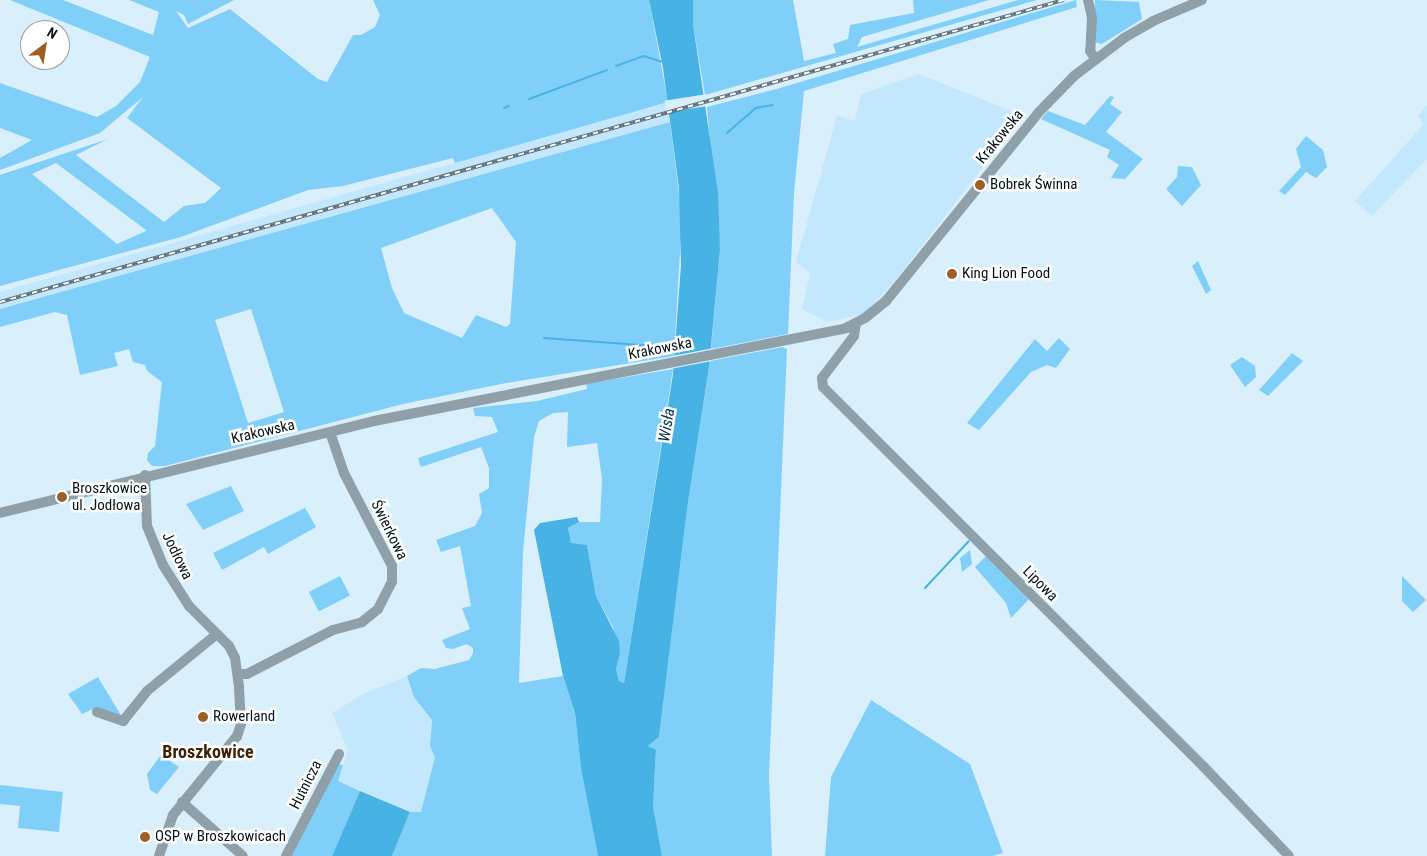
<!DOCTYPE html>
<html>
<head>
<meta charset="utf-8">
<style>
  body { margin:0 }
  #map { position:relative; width:1427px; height:856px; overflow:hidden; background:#d9effc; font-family:"Roboto Condensed",sans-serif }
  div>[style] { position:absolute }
  .built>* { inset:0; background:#c3e7fc }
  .green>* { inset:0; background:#80cff9; transform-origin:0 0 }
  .water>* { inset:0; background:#47b2e4 }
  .pier>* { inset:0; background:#d9effc; transform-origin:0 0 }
  .stream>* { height:2px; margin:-1px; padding:0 1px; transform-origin:1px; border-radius:1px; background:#47b2e4 }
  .minor>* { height:10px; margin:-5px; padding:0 5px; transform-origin:5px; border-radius:5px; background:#90a0a9 }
  .rail>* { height:4px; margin-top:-2px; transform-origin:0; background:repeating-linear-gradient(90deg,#fff 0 5.5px,#5f707a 0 11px); box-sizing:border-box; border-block:1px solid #5f707a }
  .dots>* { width:14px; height:14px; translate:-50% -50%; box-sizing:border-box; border:2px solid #fff; border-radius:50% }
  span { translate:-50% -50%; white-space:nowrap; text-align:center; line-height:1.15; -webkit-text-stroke:5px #fff; paint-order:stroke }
  .street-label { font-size:15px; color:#06131b }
  .poi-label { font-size:15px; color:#06131b }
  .left { translate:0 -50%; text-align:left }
  .water-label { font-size:16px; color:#043449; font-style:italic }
  .quarter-label { font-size:18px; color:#3f2105; font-weight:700 }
  .north { position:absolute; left:20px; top:20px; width:50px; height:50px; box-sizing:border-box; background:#fff; border:1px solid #9ba1a4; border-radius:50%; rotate:31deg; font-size:14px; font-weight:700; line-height:20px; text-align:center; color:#06131b }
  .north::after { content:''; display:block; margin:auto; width:18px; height:22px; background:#9d5f24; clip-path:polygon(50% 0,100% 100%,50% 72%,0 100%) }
</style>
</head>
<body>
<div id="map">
  <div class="built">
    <div style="clip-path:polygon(919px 74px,1026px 117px,982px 168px,899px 276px,865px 313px,827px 322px,802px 309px,810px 273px,796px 262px,837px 116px,855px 121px,861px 94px)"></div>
    <div style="clip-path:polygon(668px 102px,670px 122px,0 309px,0 292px)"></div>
    <div style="clip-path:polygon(1427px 105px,1427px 159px,1372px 216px,1355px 201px,1423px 125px,1418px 115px)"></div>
    <div style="clip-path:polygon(407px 676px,414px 697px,432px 720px,430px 746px,435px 756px,421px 813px,410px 812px,338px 781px,348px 750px,332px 713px,365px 693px)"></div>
  </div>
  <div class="green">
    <div style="clip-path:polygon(evenodd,10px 0,63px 0,153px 35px,159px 12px,129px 0,234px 0,188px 24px,184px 15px,176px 11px,188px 28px,230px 9px,318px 79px,327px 82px,353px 35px,361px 35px,375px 27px,380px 15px,373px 0,649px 0,668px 102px,455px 163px,453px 158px,343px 186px,308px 190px,181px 237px,0 286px,0 175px,108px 139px,76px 155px,164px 222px,184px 206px,205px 203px,221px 188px,127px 118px,143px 97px,100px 133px,0 170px,0 158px,32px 140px,0 128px,0 83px,97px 117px,116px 106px,140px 82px,150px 57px,10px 0,56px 163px,146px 230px,146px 231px,117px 244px,32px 174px,56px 163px)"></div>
    <div style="clip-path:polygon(693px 0,793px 0,804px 61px,836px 53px,833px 44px,848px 39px,850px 25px,914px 13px,913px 0,989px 0,862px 37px,857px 47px,1018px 0,1037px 0,705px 95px,693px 24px)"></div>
    <div style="clip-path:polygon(1076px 0,1077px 7px,804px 91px,794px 193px,788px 334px,711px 349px,720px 250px,707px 107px,780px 88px)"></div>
    <div style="clip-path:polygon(1095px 0,1139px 2px,1142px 19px,1102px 44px,1097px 43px,1093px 39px)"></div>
    <div style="clip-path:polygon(1110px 96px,1114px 97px,1110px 104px,1122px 112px,1106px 132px,1143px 159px,1125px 179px,1111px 178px,1119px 165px,1107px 157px,1110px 150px,1041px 119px,1048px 111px,1085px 125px)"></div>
    <div style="clip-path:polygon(evenodd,670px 122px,682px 217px,674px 356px,506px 383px,403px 404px,165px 466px,152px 466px,147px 460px,148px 453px,155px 446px,162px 382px,147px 371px,145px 365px,133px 362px,129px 349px,114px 353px,118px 366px,80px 375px,67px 315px,55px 312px,0 327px,0 309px,670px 122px,492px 208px,516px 242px,510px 324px,506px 327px,476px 315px,462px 338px,404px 313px,392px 288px,381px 248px,492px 208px,670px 122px,251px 309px,284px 412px,248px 423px,215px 320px,251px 309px)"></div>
    <div style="clip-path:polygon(1306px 136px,1323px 150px,1327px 167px,1316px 178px,1306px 172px,1285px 195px,1279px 191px,1301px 167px,1296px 149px)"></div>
    <div style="clip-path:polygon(1178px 166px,1192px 167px,1201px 185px,1182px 206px,1166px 189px,1177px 177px)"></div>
    <div style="clip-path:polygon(1198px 261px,1211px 290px,1206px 294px,1192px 266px)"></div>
    <div style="clip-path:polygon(1059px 338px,1070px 349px,1056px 368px,1047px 365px,1031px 372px,979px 430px,967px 423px,1035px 339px,1047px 351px)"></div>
    <div style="clip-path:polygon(782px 347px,787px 349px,769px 775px,772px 856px,662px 856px,653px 806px,656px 751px,648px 746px,659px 737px,688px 502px,710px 361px)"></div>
    <div style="clip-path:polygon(1292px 353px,1303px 361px,1268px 396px,1259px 390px)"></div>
    <div style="clip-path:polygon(1242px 357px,1255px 366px,1256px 377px,1245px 387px,1230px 365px)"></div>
    <div style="clip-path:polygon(673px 369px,624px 683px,619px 681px,616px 669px,620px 654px,613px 627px,596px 596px,587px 545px,571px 544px,568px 528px,579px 522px,600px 522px,602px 479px,597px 443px,567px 447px,568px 412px,553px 413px,539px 421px,534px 437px,523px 552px,519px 683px,563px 676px,575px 713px,581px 769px,598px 856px,392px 856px,410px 812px,421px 812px,435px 757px,430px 746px,432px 720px,414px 697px,407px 676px,421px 668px,435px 669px,469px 660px,473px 653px,473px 648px,467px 644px,453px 649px,446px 648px,442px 640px,470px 629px,462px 608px,471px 606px,460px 546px,441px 552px,436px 540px,475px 526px,482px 513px,479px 494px,489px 488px,489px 468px,481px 447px,421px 467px,418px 458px,498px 432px,492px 417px,475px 416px,473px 408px,537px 401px,587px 389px,586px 384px)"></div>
    <div style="clip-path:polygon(231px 486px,244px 511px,203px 530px,186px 504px)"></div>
    <div style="clip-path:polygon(305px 508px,316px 527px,268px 554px,264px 547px,222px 570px,213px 553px)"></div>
    <div style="clip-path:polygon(970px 550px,972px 564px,962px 572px,960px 558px)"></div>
    <div style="clip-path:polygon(986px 556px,1029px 599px,1011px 618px,1006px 603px,975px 567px)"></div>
    <div style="left:340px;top:576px;width:22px;height:35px;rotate:63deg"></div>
    <div style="clip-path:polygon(1402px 576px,1426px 600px,1413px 612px,1402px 601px)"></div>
    <div style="clip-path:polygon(98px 677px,122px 717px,95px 708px,82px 714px,68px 694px)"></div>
    <div style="clip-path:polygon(871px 700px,970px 764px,1003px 853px,993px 856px,825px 856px,831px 777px)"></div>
    <div style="clip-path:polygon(161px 755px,179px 767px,157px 794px,150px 790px,147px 774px)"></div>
    <div style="clip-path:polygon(338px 764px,343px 765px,338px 781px,360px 791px,332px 856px,289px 856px)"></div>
    <div style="clip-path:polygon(0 785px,63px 792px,59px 832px,18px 828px,20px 806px,0 804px)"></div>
  </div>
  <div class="water">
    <div style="clip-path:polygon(649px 0,693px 0,693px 24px,718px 193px,720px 250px,709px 367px,688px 502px,659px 737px,648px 746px,656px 750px,653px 806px,662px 856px,598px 856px,581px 769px,575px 713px,563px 676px,534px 530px,540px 523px,577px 517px,579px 522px,568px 528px,571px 543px,587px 545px,596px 596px,619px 641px,620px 654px,616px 669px,619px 681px,624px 683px,673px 374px,681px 265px,679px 188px,663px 68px)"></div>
    <div style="clip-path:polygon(360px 791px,410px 812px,392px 856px,332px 856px)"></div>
  </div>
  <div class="pier">
    <div style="left:707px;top:94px;width:12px;height:43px;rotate:81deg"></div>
    <div style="clip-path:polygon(714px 348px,712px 361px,670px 369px,672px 356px)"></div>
  </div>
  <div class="stream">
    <div style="left:616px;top:66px;width:29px;rotate:-20deg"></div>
    <div style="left:643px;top:56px;width:21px;rotate:17deg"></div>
    <div style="left:529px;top:99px;width:83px;rotate:-20.4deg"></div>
    <div style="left:504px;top:108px;width:5px;rotate:-22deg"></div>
    <div style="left:727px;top:133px;width:38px;rotate:-41deg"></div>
    <div style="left:756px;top:108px;width:17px;rotate:-10deg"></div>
    <div style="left:544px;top:338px;width:111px;rotate:4.1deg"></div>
    <div style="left:655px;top:346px;width:20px;rotate:-9deg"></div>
    <div style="left:925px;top:588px;width:64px;rotate:-46.9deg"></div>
  </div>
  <div class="minor">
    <div style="left:1088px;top:0;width:18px;rotate:77deg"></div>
    <div style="left:1092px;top:18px;width:33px;rotate:93deg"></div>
    <div style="left:1090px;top:51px;width:9px;rotate:54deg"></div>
    <div style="left:856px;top:323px;width:13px;rotate:99deg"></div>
    <div style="left:854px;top:336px;width:53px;rotate:127.3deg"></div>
    <div style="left:822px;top:378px;width:9px;rotate:84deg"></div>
    <div style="left:823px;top:387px;width:537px;rotate:44.92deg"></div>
    <div style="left:1203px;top:766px;width:124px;rotate:46.3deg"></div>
    <div style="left:145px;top:475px;width:51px;rotate:87.8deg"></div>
    <div style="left:147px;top:526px;width:42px;rotate:67.7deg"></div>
    <div style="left:163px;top:565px;width:49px;rotate:57.6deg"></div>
    <div style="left:189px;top:606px;width:57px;rotate:45deg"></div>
    <div style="left:229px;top:646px;width:13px;rotate:63deg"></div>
    <div style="left:235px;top:658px;width:30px;rotate:82deg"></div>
    <div style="left:239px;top:688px;width:36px;rotate:87deg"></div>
    <div style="left:241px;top:724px;width:13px;rotate:108deg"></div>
    <div style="left:237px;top:736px;width:102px;rotate:129deg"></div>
    <div style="left:173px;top:815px;width:43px;rotate:108.9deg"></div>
    <div style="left:0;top:513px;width:385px;rotate:-13.8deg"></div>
    <div style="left:374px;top:421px;width:481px;rotate:-11.1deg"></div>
    <div style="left:846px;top:328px;width:21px;rotate:-28deg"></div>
    <div style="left:865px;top:318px;width:27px;rotate:-39deg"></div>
    <div style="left:886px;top:301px;width:243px;rotate:-51deg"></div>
    <div style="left:1039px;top:112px;width:50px;rotate:-45.8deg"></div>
    <div style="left:1074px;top:76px;width:63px;rotate:-37.2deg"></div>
    <div style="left:1124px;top:38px;width:34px;rotate:-30deg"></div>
    <div style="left:1153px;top:21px;width:53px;rotate:-23.2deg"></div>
    <div style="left:238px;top:674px;width:9px"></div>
    <div style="left:247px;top:674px;width:97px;rotate:-27.1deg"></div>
    <div style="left:333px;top:630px;width:30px;rotate:-15deg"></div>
    <div style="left:362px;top:622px;width:21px;rotate:-39deg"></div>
    <div style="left:378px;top:609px;width:30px;rotate:-63deg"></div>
    <div style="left:392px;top:582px;width:16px;rotate:-90deg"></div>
    <div style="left:392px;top:566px;width:105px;rotate:-117.3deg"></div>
    <div style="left:344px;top:473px;width:43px;rotate:-108.9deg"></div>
    <div style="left:97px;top:712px;width:28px;rotate:19deg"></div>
    <div style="left:123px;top:721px;width:38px;rotate:-51deg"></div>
    <div style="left:147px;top:691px;width:90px;rotate:-39.2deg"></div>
    <div style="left:182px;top:802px;width:81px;rotate:41.5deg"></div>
    <div style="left:286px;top:856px;width:115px;rotate:-62.5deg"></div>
  </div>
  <div class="rail">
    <div style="left:0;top:302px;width:1106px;rotate:-15.85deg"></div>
  </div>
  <div class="dots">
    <div style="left:980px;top:185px;background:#9d5f24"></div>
    <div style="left:952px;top:274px;background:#9d5f24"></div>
    <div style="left:62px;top:497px;background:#9d5f24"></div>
    <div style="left:203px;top:717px;background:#9d5f24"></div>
    <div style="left:145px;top:837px;background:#9d5f24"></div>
  </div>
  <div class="street-label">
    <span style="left:1000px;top:137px;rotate:-51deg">Krakowska</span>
    <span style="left:660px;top:349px;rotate:-11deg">Krakowska</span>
    <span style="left:263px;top:432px;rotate:-13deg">Krakowska</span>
    <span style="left:389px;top:530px;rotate:64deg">Świerkowa</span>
    <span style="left:177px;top:556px;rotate:64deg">Jodłowa</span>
    <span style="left:1040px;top:584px;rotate:45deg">Lipowa</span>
    <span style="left:306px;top:785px;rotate:-63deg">Hutnicza</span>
  </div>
  <div class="poi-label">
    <span class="left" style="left:990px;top:185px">Bobrek Świnna</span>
    <span class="left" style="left:962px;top:274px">King Lion Food</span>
    <span class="left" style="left:72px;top:497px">Broszkowice<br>ul. Jodłowa</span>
    <span class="left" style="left:213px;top:717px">Rowerland</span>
    <span class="left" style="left:155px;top:837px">OSP w Broszkowicach</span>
  </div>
  <div class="water-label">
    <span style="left:667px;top:425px;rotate:-81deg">Wisła</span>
  </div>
  <div class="quarter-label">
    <span style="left:208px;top:752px">Broszkowice</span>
  </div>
  <div class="north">N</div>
</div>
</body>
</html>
